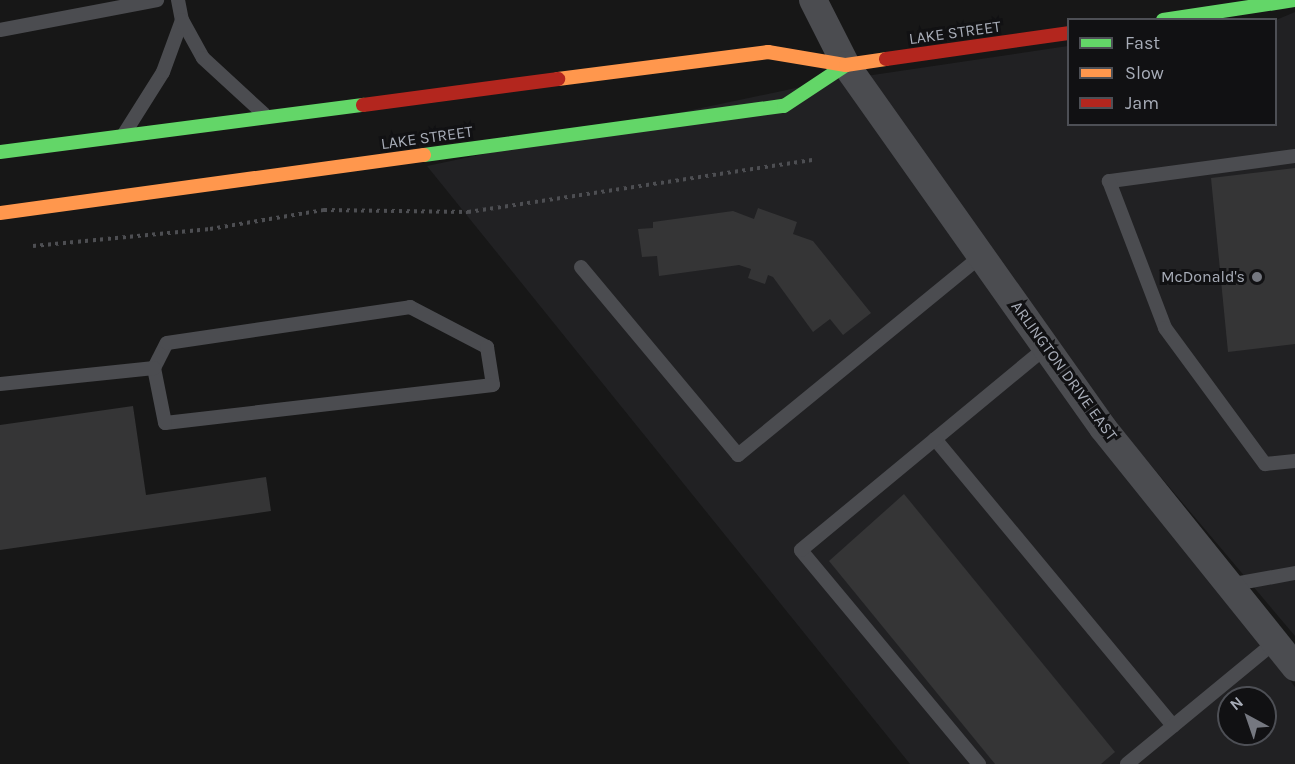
<!DOCTYPE html>
<html>
<head>
<meta charset="utf-8">
<style>
  body { margin:0 }
  #map { position:relative; width:1295px; height:764px; overflow:hidden; background:#171717; font-family:Karla,sans-serif }
  div>[style] { position:absolute }
  .built>* { inset:0; background:#212123 }
  .building>* { inset:0; background:#353536 }
  .path>* { height:4px; margin-top:-2px; transform-origin:0; background:repeating-linear-gradient(90deg,#4d4e52 0 3px,transparent 0 7.5px) }
  .lane>* { height:14px; margin:-7px; padding:0 7px; transform-origin:7px; border-radius:7px; background:#4b4c50 }
  .street>* { height:28px; margin:-14px; padding:0 14px; transform-origin:14px; border-radius:14px; background:#4b4c50 }
  .fast>* { height:14px; margin:-7px; padding:0 7px; transform-origin:7px; border-radius:7px; background:#63d668 }
  .slow>* { height:14px; margin:-7px; padding:0 7px; transform-origin:7px; border-radius:7px; background:#ff974d }
  .jam>* { height:14px; margin:-7px; padding:0 7px; transform-origin:7px; border-radius:7px; background:#b3261e }
  .dots>* { width:16px; height:16px; translate:-50% -50%; box-sizing:border-box; border:3px solid #111113; border-radius:50% }
  span { translate:-50% -50%; white-space:nowrap; text-align:center; line-height:1.15; -webkit-text-stroke:6px #111113; paint-order:stroke }
  .street-label { font-size:16px; color:#a8adb8 }
  .poi-label { font-size:16px; color:#a8adb8 }
  .right { translate:-100% -50%; text-align:right }
  .legend { position:absolute; left:1067px; top:18px; width:210px; height:108px; box-sizing:border-box; background:#111113; border:2px solid #4d4f55; margin:0; padding:8px 10px; list-style:none; font-size:18px; color:#a8adb8 }
  .legend li { display:flex; align-items:center; gap:12px; height:30px }
  .legend b { width:30px; border:2px solid #4d4f55 }
  .north { position:absolute; left:1217px; top:686px; width:60px; height:60px; box-sizing:border-box; background:#111113; border:2px solid #4d4f55; border-radius:50%; rotate:320deg; font-size:16px; font-weight:700; line-height:24px; text-align:center; color:#a8adb8 }
  .north::after { content:''; display:block; margin:auto; width:21px; height:27px; background:#757880; clip-path:polygon(50% 0,100% 100%,50% 72%,0 100%) }
</style>
</head>
<body>
<div id="map">
  <div class="built">
    <div style="clip-path:polygon(1295px 12px,1295px 636px,1111px 418px,866px 76px,1068px 46px,1068px 124px,1276px 124px,1276px 20px)"></div>
    <div style="clip-path:polygon(evenodd,843px 78px,1295px 687px,1295px 764px,910px 764px,427px 166px,843px 78px,1229px 698px,1265px 698px,1265px 734px,1229px 734px,1229px 698px)"></div>
  </div>
  <div class="building">
    <div style="clip-path:polygon(1295px 168px,1295px 344px,1228px 352px,1211px 178px)"></div>
    <div style="clip-path:polygon(758px 208px,797px 222px,793px 234px,813px 241px,871px 313px,843px 335px,830px 319px,813px 332px,773px 277px,768px 275px,765px 284px,748px 278px,751px 269px,739px 265px,659px 276px,657px 256px,642px 257px,638px 229px,653px 228px,653px 222px,733px 211px,754px 219px)"></div>
    <div style="clip-path:polygon(133px 406px,146px 495px,266px 477px,271px 511px,0 550px,0 425px)"></div>
    <div style="clip-path:polygon(904px 494px,1115px 752px,1101px 764px,995px 764px,829px 561px)"></div>
  </div>
  <div class="path">
    <div style="left:33px;top:246px;width:178px;rotate:-5.5deg"></div>
    <div style="left:210px;top:229px;width:116px;rotate:-9.5deg"></div>
    <div style="left:324px;top:210px;width:144px;rotate:0.8deg"></div>
    <div style="left:468px;top:212px;width:348px;rotate:-8.6deg"></div>
  </div>
  <div class="lane">
    <div style="left:178px;top:0;width:20px;rotate:79deg"></div>
    <div style="left:0;top:30px;width:160px;rotate:-10.8deg"></div>
    <div style="left:124px;top:134px;width:73px;rotate:-57.8deg"></div>
    <div style="left:163px;top:72px;width:55px;rotate:-69.9deg"></div>
    <div style="left:182px;top:20px;width:43px;rotate:61.1deg"></div>
    <div style="left:203px;top:58px;width:83px;rotate:42.6deg"></div>
    <div style="left:1295px;top:156px;width:188px;rotate:172.3deg"></div>
    <div style="left:1109px;top:181px;width:157px;rotate:69.1deg"></div>
    <div style="left:1165px;top:328px;width:169px;rotate:53.7deg"></div>
    <div style="left:1265px;top:464px;width:30px;rotate:-6deg"></div>
    <div style="left:581px;top:267px;width:245px;rotate:50.1deg"></div>
    <div style="left:738px;top:455px;width:314px;rotate:-39.3deg"></div>
    <div style="left:410px;top:307px;width:87px;rotate:27.5deg"></div>
    <div style="left:487px;top:347px;width:38px;rotate:81deg"></div>
    <div style="left:493px;top:385px;width:330px;rotate:173.4deg"></div>
    <div style="left:165px;top:423px;width:56px;rotate:-101.3deg"></div>
    <div style="left:154px;top:368px;width:28px;rotate:-63deg"></div>
    <div style="left:167px;top:343px;width:246px;rotate:-8.4deg"></div>
    <div style="left:0;top:384px;width:155px;rotate:-5.9deg"></div>
    <div style="left:935px;top:439px;width:373px;rotate:50.3deg"></div>
    <div style="left:1229px;top:585px;width:67px;rotate:-10.3deg"></div>
    <div style="left:979px;top:764px;width:278px;rotate:-129.8deg"></div>
    <div style="left:801px;top:550px;width:318px;rotate:-39.6deg"></div>
    <div style="left:1127px;top:764px;width:192px;rotate:-39.5deg"></div>
  </div>
  <div class="street">
    <div style="left:813px;top:0;width:73px;rotate:63.1deg"></div>
    <div style="left:846px;top:65px;width:445px;rotate:54.7deg"></div>
    <div style="left:1103px;top:428px;width:307px;rotate:51.2deg"></div>
  </div>
  <div class="fast">
    <div style="left:1163px;top:20px;width:134px;rotate:-8.6deg"></div>
    <div style="left:0;top:152px;width:366px;rotate:-7.4deg"></div>
    <div style="left:424px;top:155px;width:363px;rotate:-7.8deg"></div>
    <div style="left:784px;top:106px;width:74px;rotate:-33.5deg"></div>
  </div>
  <div class="slow">
    <div style="left:558px;top:79px;width:212px;rotate:-7.3deg"></div>
    <div style="left:768px;top:52px;width:79px;rotate:9.5deg"></div>
    <div style="left:846px;top:65px;width:40px;rotate:-8.5deg"></div>
    <div style="left:0;top:213px;width:428px;rotate:-7.8deg"></div>
  </div>
  <div class="jam">
    <div style="left:886px;top:59px;width:184px;rotate:-8.1deg"></div>
    <div style="left:363px;top:105px;width:197px;rotate:-7.6deg"></div>
  </div>
  <div class="dots">
    <div style="left:1257px;top:277px;background:#757880"></div>
  </div>
  <div class="street-label">
    <span style="left:955px;top:33px;rotate:-8deg">LAKE STREET</span>
    <span style="left:427px;top:138px;rotate:-8deg">LAKE STREET</span>
    <span style="left:1064px;top:371px;rotate:54deg">ARLINGTON DRIVE EAST</span>
  </div>
  <div class="poi-label">
    <span class="right" style="left:1245px;top:277px">McDonald's</span>
  </div>
  <ul class="legend">
  <li><b style="height:8px;background:#63d668"></b>Fast</li>
  <li><b style="height:8px;background:#ff974d"></b>Slow</li>
  <li><b style="height:8px;background:#b3261e"></b>Jam</li>
  </ul>
  <div class="north">N</div>
</div>
</body>
</html>
